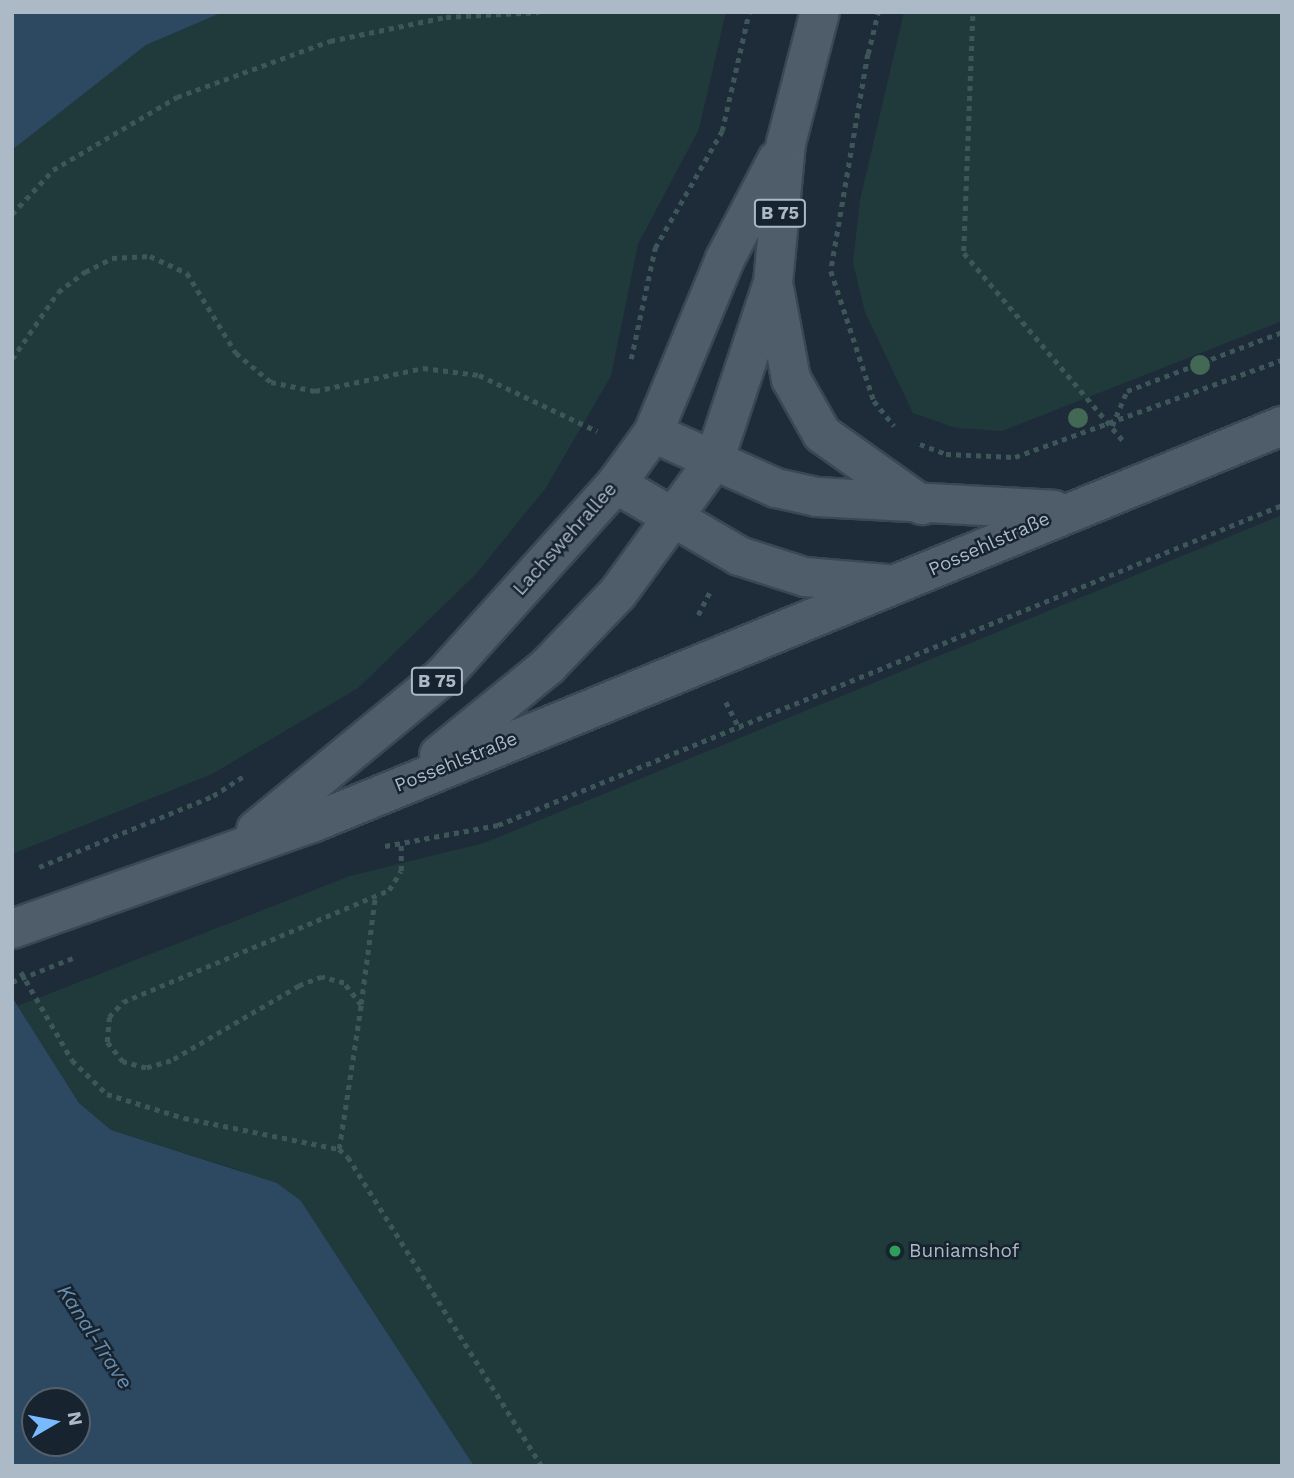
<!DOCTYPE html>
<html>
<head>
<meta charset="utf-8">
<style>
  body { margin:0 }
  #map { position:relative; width:1294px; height:1478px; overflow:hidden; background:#1e2c3a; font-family:"Work Sans",sans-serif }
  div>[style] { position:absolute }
  .green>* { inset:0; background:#203a3b }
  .water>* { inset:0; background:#2d4861 }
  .path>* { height:4.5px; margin-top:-2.25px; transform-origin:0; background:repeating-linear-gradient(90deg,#3d5758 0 5px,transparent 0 10px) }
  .roads { filter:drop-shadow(2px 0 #3b4753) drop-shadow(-2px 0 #3b4753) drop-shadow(0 2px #3b4753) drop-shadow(0 -2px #3b4753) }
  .major>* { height:38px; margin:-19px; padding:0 19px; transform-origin:19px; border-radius:19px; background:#4f5d6a }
  .path-bridge>* { height:4.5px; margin-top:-2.25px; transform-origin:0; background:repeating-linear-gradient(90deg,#3d5758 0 5px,transparent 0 10px) }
  .trees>* { width:20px; height:20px; margin:-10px; border-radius:50%; background:#436854 }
  .dots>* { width:19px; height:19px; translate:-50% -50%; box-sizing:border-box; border:4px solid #17232e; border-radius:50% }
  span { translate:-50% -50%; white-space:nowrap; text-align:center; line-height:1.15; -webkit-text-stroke:5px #17232e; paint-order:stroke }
  .shield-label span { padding:2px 5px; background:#17232e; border:2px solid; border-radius:5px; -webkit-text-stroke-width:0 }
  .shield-label { font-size:18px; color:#acb9c7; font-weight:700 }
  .street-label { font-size:19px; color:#acb9c7 }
  .poi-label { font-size:19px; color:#acb9c7 }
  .left { translate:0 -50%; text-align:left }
  .water-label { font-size:21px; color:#688dae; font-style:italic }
  .frame { position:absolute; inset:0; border:14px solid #acb9c7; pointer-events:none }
  .north { position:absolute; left:21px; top:1387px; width:70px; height:70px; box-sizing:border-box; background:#17232e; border:2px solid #535f6b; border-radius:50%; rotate:80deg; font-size:19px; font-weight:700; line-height:28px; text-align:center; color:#acb9c7 }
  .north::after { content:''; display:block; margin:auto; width:24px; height:32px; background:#78b9ff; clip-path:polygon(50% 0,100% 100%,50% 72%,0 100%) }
</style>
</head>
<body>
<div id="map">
  <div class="green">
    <div style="clip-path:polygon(223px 12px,726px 12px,699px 129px,638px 244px,611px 376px,545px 489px,474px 576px,358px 688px,212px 774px,12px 854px,12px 150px,146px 45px)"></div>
    <div style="clip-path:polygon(904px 12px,1282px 12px,1282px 321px,1002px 431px,956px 428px,913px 413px,865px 312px,853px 263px,860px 200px)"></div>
    <div style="clip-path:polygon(1282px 515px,1282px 1466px,474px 1466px,301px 1201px,239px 1170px,111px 1130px,79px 1103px,18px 1006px,350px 876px,484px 843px)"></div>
  </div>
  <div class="water">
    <div style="clip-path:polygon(12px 12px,223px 12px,146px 45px,12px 150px)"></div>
    <div style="clip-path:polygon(evenodd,12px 997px,79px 1103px,111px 1130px,277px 1183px,301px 1201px,474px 1466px,12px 1466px,12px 997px,35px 1401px,77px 1401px,77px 1443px,35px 1443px,35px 1401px)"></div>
  </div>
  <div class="path">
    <div style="left:865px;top:12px;width:162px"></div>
    <div style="left:973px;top:16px;width:237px;rotate:92.2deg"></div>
    <div style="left:964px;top:253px;width:249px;rotate:49.7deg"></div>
    <div style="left:868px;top:54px;width:220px;rotate:99.7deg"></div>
    <div style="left:831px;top:271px;width:137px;rotate:71.7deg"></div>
    <div style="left:874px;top:401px;width:32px;rotate:51deg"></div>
    <div style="left:12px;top:214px;width:60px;rotate:-47deg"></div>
    <div style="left:53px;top:170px;width:144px;rotate:-30.5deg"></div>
    <div style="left:177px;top:97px;width:163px;rotate:-20.1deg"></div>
    <div style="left:330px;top:41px;width:118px;rotate:-11.7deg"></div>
    <div style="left:446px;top:17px;width:93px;rotate:-3.1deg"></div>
    <div style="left:12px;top:359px;width:81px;rotate:-55.5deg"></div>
    <div style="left:58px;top:292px;width:34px;rotate:-37deg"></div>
    <div style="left:85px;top:272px;width:30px;rotate:-27deg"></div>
    <div style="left:112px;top:258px;width:38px;rotate:-3deg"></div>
    <div style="left:150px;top:256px;width:41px;rotate:24.7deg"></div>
    <div style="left:187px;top:273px;width:94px;rotate:58.5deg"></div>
    <div style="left:236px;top:353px;width:45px;rotate:39.6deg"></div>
    <div style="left:271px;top:382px;width:45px;rotate:11.6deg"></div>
    <div style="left:315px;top:391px;width:110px;rotate:-12deg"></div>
    <div style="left:423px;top:368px;width:56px;rotate:7.1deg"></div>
    <div style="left:479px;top:375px;width:131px;rotate:25.4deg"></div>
    <div style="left:631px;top:359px;width:114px;rotate:-77.8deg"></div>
    <div style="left:655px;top:248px;width:135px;rotate:-60.2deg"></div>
    <div style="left:722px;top:131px;width:122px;rotate:-77.2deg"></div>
    <div style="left:1112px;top:426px;width:38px;rotate:-67deg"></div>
    <div style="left:1127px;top:391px;width:166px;rotate:-20.8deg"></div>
    <div style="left:920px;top:444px;width:28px;rotate:21deg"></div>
    <div style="left:946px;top:454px;width:69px;rotate:2.5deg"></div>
    <div style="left:1015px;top:457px;width:284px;rotate:-20deg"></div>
    <div style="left:698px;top:615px;width:28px;rotate:-63deg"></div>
    <div style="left:726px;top:702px;width:31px;rotate:63deg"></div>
    <div style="left:385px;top:846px;width:115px;rotate:-10.5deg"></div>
    <div style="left:498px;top:825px;width:847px;rotate:-22.2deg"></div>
    <div style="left:39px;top:867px;width:188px;rotate:-22.2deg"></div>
    <div style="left:213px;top:796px;width:38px;rotate:-33deg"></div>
    <div style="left:21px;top:972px;width:102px;rotate:59.9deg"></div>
    <div style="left:72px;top:1060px;width:49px;rotate:44.2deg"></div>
    <div style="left:107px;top:1094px;width:81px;rotate:17.3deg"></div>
    <div style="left:184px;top:1118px;width:158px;rotate:11.3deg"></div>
    <div style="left:339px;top:1149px;width:12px;rotate:42deg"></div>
    <div style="left:348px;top:1157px;width:365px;rotate:57.9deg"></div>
    <div style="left:361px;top:1004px;width:108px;rotate:-82.5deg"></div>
    <div style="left:339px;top:1149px;width:146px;rotate:-81.3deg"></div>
    <div style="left:361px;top:1005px;width:28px;rotate:-128deg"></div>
    <div style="left:344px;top:983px;width:23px;rotate:-165deg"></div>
    <div style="left:322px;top:977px;width:25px;rotate:159deg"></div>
    <div style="left:299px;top:986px;width:148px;rotate:149.6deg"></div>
    <div style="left:171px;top:1061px;width:26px;rotate:164deg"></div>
    <div style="left:146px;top:1068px;width:24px;rotate:-165deg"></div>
    <div style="left:123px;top:1062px;width:26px;rotate:-129deg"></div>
    <div style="left:107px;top:1042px;width:25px;rotate:-85deg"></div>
    <div style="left:109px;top:1017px;width:21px;rotate:-47deg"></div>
    <div style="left:123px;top:1002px;width:289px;rotate:-22.8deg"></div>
    <div style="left:389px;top:890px;width:22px;rotate:-58deg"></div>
    <div style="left:401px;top:871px;width:28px;rotate:-90deg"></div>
  </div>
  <div class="roads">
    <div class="major">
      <div style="left:774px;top:288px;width:93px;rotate:79.4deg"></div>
      <div style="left:791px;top:379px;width:63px;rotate:60.6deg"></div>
      <div style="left:822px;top:434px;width:123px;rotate:35.4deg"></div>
      <div style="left:653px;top:433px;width:135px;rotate:24.1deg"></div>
      <div style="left:776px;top:488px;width:42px;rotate:12.4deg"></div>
      <div style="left:817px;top:497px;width:237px;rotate:3.1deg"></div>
      <div style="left:616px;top:484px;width:143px;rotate:30.3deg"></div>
      <div style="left:739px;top:556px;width:69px;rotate:17.7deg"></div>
      <div style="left:805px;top:577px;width:82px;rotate:4.9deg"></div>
      <div style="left:439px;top:755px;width:141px;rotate:-39.2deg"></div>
      <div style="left:548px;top:666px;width:101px;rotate:-46.2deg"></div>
      <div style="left:618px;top:593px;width:163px;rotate:-54deg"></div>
      <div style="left:714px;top:461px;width:188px;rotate:-71.7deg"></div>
      <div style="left:773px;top:283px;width:141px;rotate:-84.7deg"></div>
      <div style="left:786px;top:143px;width:135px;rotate:-75.5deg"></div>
      <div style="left:256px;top:830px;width:244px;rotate:-39.5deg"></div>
      <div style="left:444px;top:675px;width:257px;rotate:-48deg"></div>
      <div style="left:616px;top:484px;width:63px;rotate:-54deg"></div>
      <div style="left:653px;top:433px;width:188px;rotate:-67.5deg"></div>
      <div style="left:725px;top:259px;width:112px;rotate:-62.3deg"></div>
      <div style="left:12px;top:929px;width:318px;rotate:-19.5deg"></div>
      <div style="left:312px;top:823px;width:1048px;rotate:-22.26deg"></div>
    </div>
  </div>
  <div class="path-bridge">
    <div style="left:868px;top:54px;width:43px;rotate:-76.6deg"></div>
    <div style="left:12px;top:982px;width:66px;rotate:-21.5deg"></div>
  </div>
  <div class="trees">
    <div style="left:1200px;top:365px"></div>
    <div style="left:1078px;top:418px"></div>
  </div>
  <div class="dots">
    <div style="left:895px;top:1251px;background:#2e9e5b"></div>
  </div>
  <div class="shield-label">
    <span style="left:780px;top:213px">B 75</span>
    <span style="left:437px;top:681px">B 75</span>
  </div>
  <div class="street-label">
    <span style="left:565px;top:539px;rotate:-48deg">Lachswehrallee</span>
    <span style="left:989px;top:544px;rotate:-24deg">Possehlstraße</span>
    <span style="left:456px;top:762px;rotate:-22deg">Possehlstraße</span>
  </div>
  <div class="poi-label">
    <span class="left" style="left:909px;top:1251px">Buniamshof</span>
  </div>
  <div class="water-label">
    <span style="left:95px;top:1337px;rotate:57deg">Kanal-Trave</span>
  </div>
  <div class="frame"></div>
  <div class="north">N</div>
</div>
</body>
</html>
